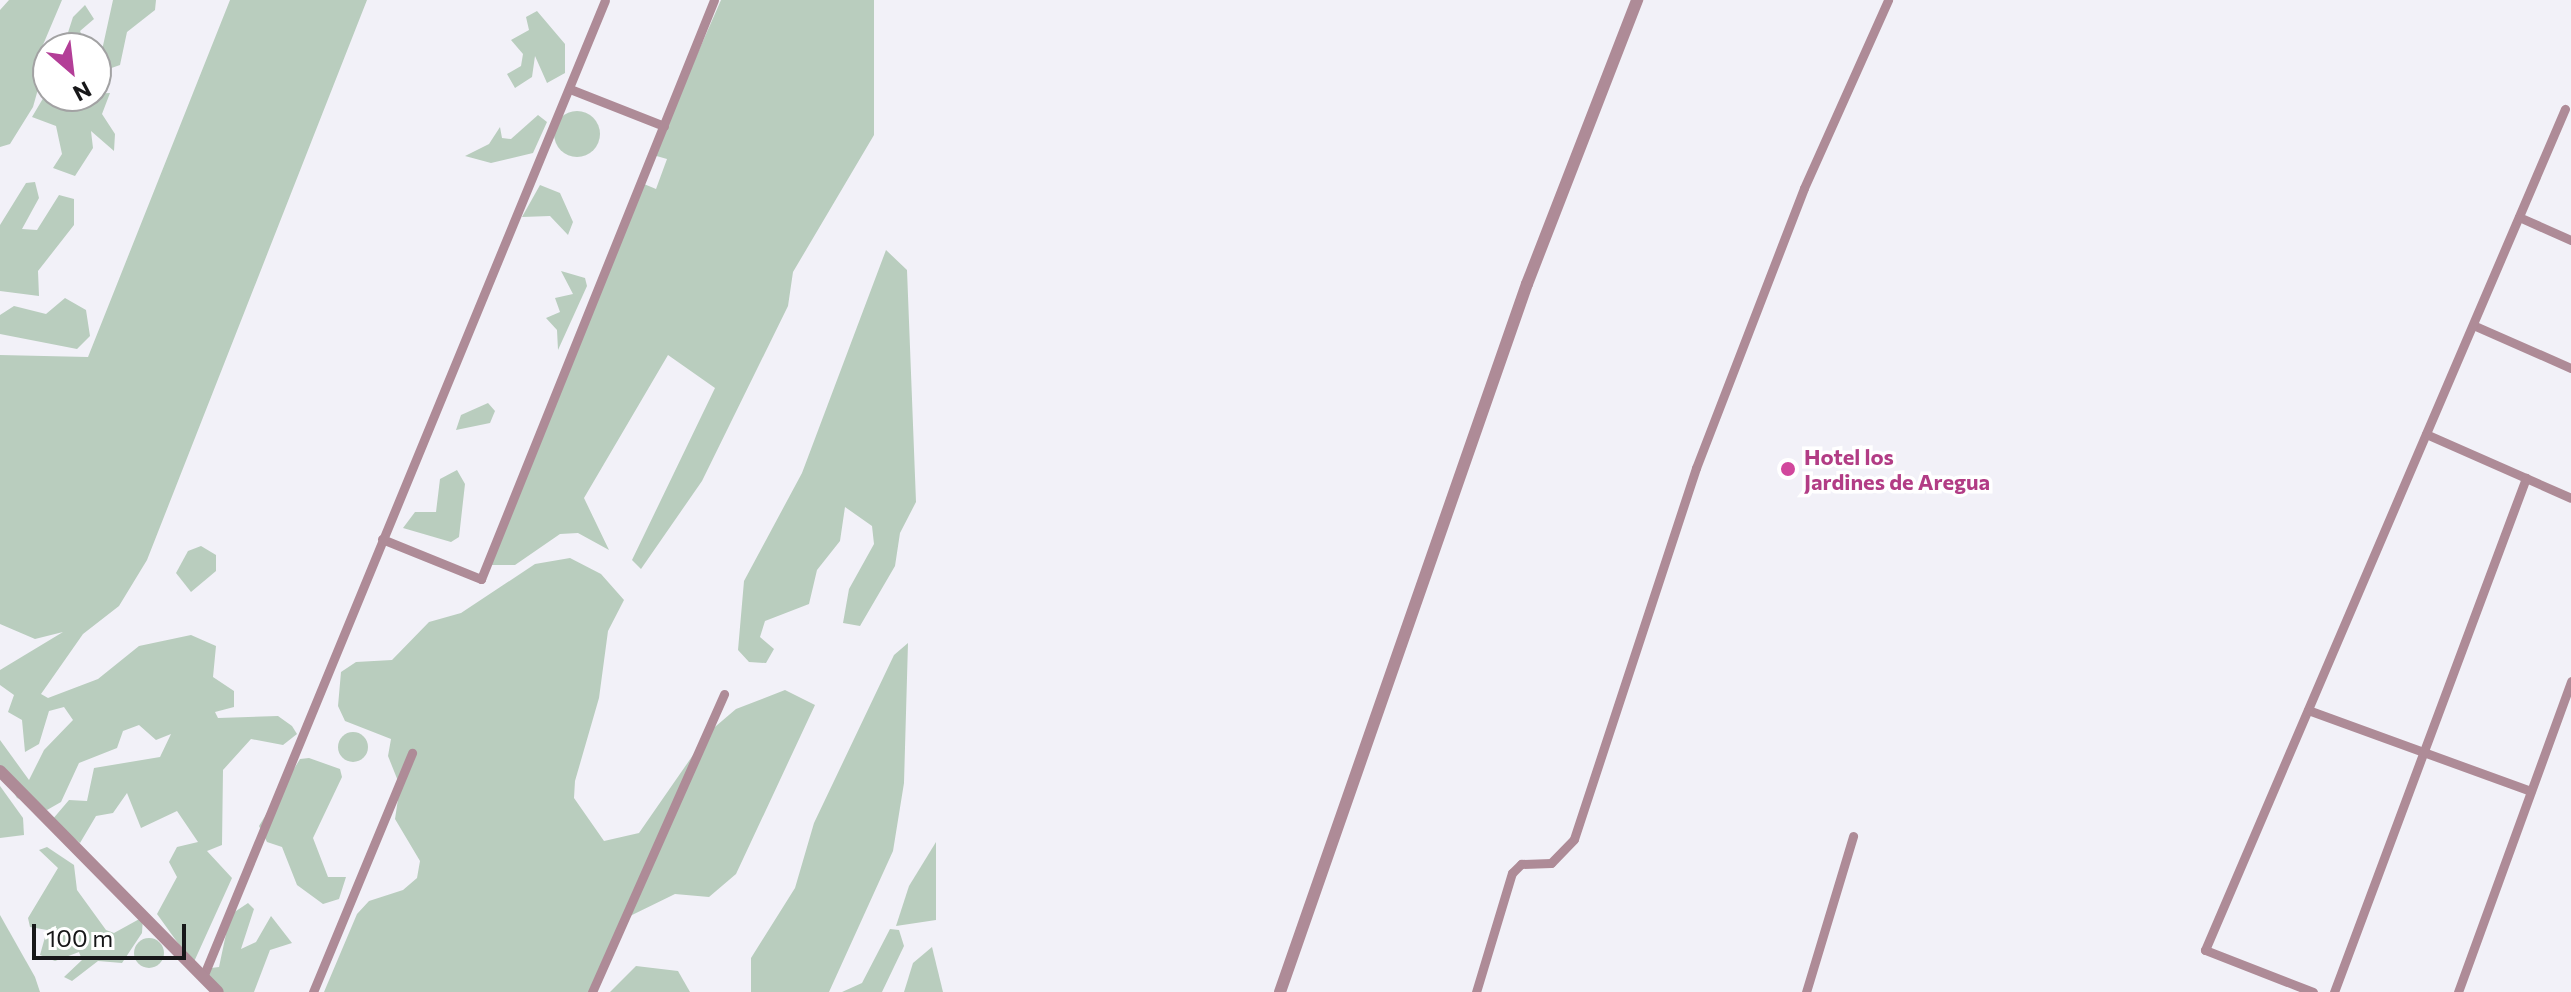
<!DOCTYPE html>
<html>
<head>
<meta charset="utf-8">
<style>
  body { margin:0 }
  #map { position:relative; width:2571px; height:992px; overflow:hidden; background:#f2f1f8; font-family:Commissioner,sans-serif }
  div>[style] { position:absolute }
  .green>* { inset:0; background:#b9cdbe }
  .round { border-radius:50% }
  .minor>* { height:9px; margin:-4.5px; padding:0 4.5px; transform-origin:4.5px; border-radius:4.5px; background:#ae8b97 }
  .tertiary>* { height:12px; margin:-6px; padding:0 6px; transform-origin:6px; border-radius:6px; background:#ae8b97 }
  .dots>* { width:22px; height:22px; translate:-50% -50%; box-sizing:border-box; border:4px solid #fff; border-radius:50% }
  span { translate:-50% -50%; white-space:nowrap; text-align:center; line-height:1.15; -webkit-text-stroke:7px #fff; paint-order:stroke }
  .hotel-label { font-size:22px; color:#b23c85; font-weight:700 }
  .left { translate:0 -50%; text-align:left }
  .north { position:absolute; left:32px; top:32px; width:80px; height:80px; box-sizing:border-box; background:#fff; border:2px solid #a2a2a3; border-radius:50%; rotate:152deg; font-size:22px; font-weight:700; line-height:32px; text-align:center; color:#171719 }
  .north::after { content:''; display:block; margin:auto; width:28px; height:36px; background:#b33e97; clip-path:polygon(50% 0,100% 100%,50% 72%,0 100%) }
  .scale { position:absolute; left:32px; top:924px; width:154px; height:36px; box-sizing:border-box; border:4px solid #171719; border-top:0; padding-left:10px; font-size:24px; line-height:28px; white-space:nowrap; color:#171719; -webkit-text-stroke:6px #fff; paint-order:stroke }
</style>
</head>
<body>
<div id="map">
  <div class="green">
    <div style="clip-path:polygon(9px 0,62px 0,37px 59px,42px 75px,33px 107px,10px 144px,0 147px,0 10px)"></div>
    <div style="clip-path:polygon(113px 0,156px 0,155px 10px,127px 32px,120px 65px,97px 73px)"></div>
    <div style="clip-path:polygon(230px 0,367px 0,147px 560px,119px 606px,83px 634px,41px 694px,48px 698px,98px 679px,139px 646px,191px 635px,216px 646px,213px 677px,234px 691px,234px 707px,215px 712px,218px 718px,278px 716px,292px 726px,297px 734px,283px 745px,251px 739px,223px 770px,222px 845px,207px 851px,232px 878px,193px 964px,157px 914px,177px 877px,169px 862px,177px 847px,198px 842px,177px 811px,141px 828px,127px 793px,113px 813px,96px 816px,80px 843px,52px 820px,69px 800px,87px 801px,94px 768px,160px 757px,171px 734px,156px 740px,139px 725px,123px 731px,117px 748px,79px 763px,61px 802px,47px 810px,17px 798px,0 768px,0 740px,29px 780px,44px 750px,73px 720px,64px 707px,49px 711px,39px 744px,25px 752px,22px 720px,8px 712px,14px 695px,0 685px,0 670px,63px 632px,35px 639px,0 624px,0 355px,88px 357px)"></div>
    <div style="clip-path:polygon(721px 0,874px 0,874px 135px,793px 272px,788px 306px,702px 481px,641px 569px,632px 560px,715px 388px,668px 355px,584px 498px,609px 550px,578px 533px,560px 534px,515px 565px,486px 565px,644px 184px,656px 189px,667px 159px,653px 155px)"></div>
    <div style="clip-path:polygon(85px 5px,94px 19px,80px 31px,88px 48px,63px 48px,73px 17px)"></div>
    <div style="clip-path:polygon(537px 11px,565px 44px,565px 73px,547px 83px,535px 56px,532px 77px,515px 88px,507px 74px,521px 66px,523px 54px,511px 40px,529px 30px,526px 17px)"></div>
    <div style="clip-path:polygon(48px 90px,48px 96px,110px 93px,102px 114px,115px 134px,114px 151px,91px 131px,93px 148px,75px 176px,53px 168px,62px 154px,56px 126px,32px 117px)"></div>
    <div class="round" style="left:554px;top:111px;width:46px;height:46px"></div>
    <div style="clip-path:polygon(538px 115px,547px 122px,533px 153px,491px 163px,465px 156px,489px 144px,500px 127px,502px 138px,511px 139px)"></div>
    <div style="clip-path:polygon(35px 182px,39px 198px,22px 229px,37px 230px,59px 195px,74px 199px,74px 225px,38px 271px,39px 296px,0 291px,0 225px,26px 183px)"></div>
    <div style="clip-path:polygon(540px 185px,560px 193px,573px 222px,568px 235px,550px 216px,522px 217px)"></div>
    <div style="clip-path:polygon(886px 250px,907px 270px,916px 502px,900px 533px,895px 566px,860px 626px,843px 623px,849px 589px,874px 544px,872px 526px,845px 507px,840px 541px,817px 570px,809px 604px,765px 621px,760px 637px,774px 649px,766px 663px,749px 662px,738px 650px,744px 581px,802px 473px)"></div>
    <div style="clip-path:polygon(561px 271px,585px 278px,587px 286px,558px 350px,557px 330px,546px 318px,560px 312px,555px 298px,573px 294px)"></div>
    <div style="clip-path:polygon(65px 298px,86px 310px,90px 336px,77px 349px,0 334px,0 315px,14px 306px,46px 314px)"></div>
    <div style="clip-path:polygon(488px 403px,495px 411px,490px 423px,456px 430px,461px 415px)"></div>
    <div style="clip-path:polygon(457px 470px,465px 484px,459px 537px,451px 542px,403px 528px,415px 512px,436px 512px,440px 479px)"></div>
    <div style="clip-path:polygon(201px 546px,216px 555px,216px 571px,191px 592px,176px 573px,188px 551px)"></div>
    <div style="clip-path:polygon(570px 558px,601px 574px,624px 600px,608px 631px,599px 698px,575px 781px,574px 798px,604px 841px,639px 833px,709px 732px,736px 709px,785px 690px,815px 705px,736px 874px,709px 897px,675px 894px,630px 916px,591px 992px,324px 992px,357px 914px,369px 901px,403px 890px,417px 878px,420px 861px,395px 819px,400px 786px,388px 756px,391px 739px,345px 721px,338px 706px,341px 672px,356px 662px,392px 660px,429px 622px,461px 613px,535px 564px)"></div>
    <div style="clip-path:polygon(908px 643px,904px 783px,893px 851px,829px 992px,751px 992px,751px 958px,795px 888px,814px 823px,894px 655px)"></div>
    <div class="round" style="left:338px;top:732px;width:30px;height:30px"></div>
    <div style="clip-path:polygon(309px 758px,340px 769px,342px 777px,313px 838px,328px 877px,346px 877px,339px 899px,323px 904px,297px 885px,282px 847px,267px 842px,259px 826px,300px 759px)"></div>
    <div style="clip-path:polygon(0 786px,23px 818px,24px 835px,0 838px)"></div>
    <div style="clip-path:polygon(936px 842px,936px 920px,896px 926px,909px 886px)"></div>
    <div style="clip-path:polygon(47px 847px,74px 865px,77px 890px,106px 930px,114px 933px,143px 917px,142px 933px,122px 963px,98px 961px,72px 981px,64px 977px,82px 960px,79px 952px,55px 961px,40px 955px,47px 930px,30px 927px,28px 918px,58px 868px,39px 850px)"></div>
    <div style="clip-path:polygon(248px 903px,254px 909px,241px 949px,256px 942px,271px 916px,292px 943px,270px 950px,254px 992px,218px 992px,203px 969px,219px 967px,230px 915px)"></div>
    <div style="clip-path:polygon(0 915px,35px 977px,40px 992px,0 992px)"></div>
    <div style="clip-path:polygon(890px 929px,899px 930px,904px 946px,882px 992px,842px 992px,862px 983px)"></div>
    <div class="round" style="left:134px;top:938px;width:30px;height:30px"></div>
    <div style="clip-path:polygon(932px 947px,943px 992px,904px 992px,913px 963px)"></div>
    <div style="clip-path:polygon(636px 966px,678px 971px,690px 992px,610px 992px)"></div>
  </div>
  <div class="minor">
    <div style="left:570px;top:89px;width:101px;rotate:21.5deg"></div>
    <div style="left:2519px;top:217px;width:57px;rotate:23.9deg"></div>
    <div style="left:2473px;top:325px;width:107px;rotate:23.7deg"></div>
    <div style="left:2426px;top:434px;width:158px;rotate:23.8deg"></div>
    <div style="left:382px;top:539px;width:107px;rotate:22deg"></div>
    <div style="left:481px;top:579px;width:624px;rotate:-68.08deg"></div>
    <div style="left:2308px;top:710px;width:237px;rotate:20deg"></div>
    <div style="left:203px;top:977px;width:1056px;rotate:-67.63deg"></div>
    <div style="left:313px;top:992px;width:259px;rotate:-67.5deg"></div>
    <div style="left:592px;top:992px;width:326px;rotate:-66.1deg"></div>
    <div style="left:1476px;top:992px;width:124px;rotate:-73.2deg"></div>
    <div style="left:1512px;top:873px;width:13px;rotate:-45deg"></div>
    <div style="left:1521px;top:864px;width:30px;rotate:-2deg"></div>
    <div style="left:1551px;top:863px;width:33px;rotate:-46deg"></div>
    <div style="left:1574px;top:839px;width:391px;rotate:-71.8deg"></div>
    <div style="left:1696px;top:468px;width:300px;rotate:-68.9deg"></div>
    <div style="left:1804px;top:188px;width:206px;rotate:-65.9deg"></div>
    <div style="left:1806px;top:992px;width:163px;rotate:-73.2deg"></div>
    <div style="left:2313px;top:992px;width:116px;rotate:-158.7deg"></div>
    <div style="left:2205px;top:950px;width:915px;rotate:-66.83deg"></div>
    <div style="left:2334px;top:992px;width:549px;rotate:-69.52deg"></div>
    <div style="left:2458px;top:992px;width:331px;rotate:-70deg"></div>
  </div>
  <div class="tertiary">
    <div style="left:0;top:771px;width:310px;rotate:45.4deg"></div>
    <div style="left:1280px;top:992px;width:750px;rotate:-70.77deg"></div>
    <div style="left:1527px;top:284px;width:305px;rotate:-68.8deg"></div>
  </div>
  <div class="dots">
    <div style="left:1788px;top:469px;background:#d1479c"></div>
  </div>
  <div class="hotel-label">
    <span class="left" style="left:1804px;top:469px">Hotel los<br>Jardines de Aregua</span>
  </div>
  <div class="north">N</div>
  <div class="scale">100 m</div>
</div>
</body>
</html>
